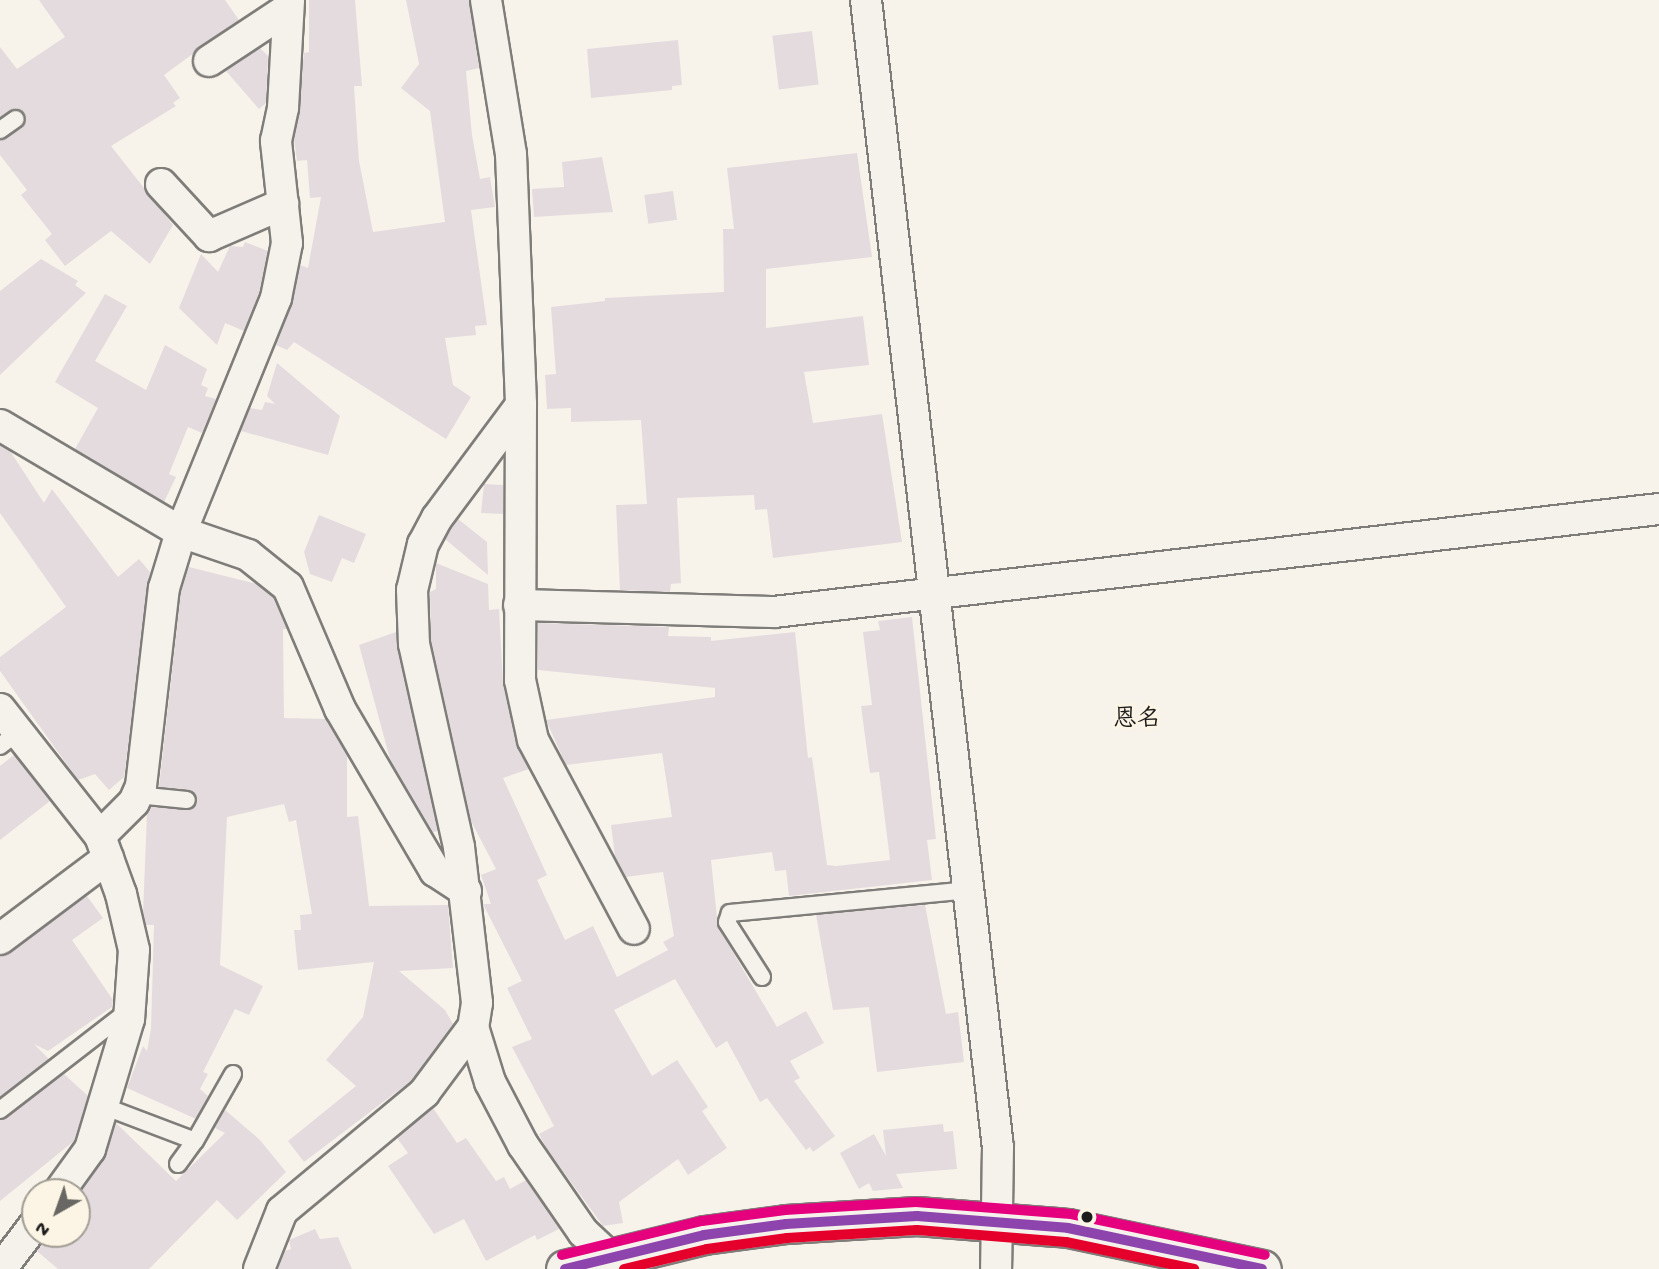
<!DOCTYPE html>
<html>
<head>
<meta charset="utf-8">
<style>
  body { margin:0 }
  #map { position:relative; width:1659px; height:1269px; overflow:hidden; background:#f7f3ea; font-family:"Gochi Hand","Klee One",sans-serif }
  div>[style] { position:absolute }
  .building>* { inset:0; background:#e4dbdf; transform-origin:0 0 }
  .roads { filter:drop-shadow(2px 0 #7f7d79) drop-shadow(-2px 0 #7f7d79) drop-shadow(0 2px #7f7d79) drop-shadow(0 -2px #7f7d79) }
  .service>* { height:16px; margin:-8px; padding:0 8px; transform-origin:8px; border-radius:8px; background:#f5f2ec }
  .minor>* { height:30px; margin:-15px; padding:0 15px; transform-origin:15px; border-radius:15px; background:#f5f2ec }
  .tertiary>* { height:37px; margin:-18.5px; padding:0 18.5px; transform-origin:18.5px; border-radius:18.5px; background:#f5f2ec }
  .bus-1>* { height:10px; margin:-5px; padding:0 5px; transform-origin:5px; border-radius:5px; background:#8e44ad }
  .bus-2>* { height:10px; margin:-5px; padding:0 5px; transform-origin:5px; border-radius:5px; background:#e4002b }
  .bus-3>* { height:10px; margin:-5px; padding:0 5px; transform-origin:5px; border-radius:5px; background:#e5007d }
  .dots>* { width:19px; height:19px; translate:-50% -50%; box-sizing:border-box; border:4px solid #fcf5e5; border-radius:50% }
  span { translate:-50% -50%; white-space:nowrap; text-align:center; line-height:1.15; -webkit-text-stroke:6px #fcf5e5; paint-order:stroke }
  .neighbourhood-label { font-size:24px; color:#1c1c1c; font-weight:700 }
  .north { position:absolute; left:21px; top:1178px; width:70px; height:70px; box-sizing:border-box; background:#fcf5e5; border:2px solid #a29e95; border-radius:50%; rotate:220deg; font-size:19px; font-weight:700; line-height:28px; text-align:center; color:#1c1c1c }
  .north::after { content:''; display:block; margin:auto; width:24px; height:32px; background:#696764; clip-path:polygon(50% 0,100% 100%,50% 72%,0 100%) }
</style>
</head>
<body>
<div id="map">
  <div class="building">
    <div style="clip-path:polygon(39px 0,225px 0,239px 20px,164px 75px,180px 98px,173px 103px,176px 106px,111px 146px,173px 225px,150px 264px,111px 231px,65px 266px,45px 240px,52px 234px,21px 195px,27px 190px,0 155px,0 140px,22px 128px,26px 119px,16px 109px,0 117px,0 47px,17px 69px,65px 37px)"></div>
    <div style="clip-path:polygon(309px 0,355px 0,362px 86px,354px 86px,359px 161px,373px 232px,445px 222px,430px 111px,401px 88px,419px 64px,406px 0,469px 0,479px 68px,466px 71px,472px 135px,480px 179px,490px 177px,495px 207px,471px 210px,487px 325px,475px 326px,476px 335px,445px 338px,453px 385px,471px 397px,446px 439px,294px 342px,287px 350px,276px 345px,292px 304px,300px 265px,308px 268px,321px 197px,310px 198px,307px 160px,297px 161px,294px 139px,304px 53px,309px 52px)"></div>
    <div style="left:812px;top:31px;width:54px;height:40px;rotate:83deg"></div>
    <div style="clip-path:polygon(678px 40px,682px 85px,672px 86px,672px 90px,591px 98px,587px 49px)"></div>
    <div style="clip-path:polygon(260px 48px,268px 56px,266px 103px,259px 109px,226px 71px)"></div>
    <div style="clip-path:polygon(857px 153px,872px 257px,766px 269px,766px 328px,863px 316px,869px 365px,804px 372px,813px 423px,882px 414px,902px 542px,773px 558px,767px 509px,755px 510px,754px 495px,677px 498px,681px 583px,671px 584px,670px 592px,620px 590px,616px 505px,647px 504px,641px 420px,571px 422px,571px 408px,547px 409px,545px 375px,556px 374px,551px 307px,605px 301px,605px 298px,724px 292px,723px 229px,734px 229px,727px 168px)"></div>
    <div style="clip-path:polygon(602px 157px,613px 212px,534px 217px,532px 189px,564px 187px,562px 162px)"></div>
    <div style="left:673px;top:191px;width:29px;height:29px;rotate:82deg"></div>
    <div style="clip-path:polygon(245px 242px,268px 251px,259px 293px,244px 331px,225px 323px,217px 345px,179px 308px,201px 254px,218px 272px,230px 246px,243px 247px)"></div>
    <div style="clip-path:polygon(41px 259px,78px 281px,75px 285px,86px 293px,0 375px,0 291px)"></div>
    <div style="clip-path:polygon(105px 294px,127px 306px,95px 361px,146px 390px,165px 345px,207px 369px,201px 385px,208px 388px,205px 396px,216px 399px,202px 433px,188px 427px,169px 474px,176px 477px,164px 502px,75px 449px,98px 408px,55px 382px)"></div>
    <div style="clip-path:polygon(277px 363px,340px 416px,328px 455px,241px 431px,250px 408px,262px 410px,265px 402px,275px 404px,267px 396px)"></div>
    <div style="clip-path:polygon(0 445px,10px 451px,44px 503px,52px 489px,118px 577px,139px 559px,150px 572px,124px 777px,109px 790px,95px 774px,78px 780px,0 671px,0 657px,66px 607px,0 513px)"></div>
    <div style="clip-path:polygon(484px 484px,503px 485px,503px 514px,481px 513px)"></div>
    <div style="clip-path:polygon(319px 515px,366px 534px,354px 563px,342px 558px,332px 582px,310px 574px,304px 552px)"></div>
    <div style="clip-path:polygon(458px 519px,487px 542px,488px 575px,445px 539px)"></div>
    <div style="clip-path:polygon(436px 563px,488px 584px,489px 610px,499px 609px,503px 683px,516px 744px,529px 769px,503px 778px,547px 875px,537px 880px,565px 940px,593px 926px,617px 977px,668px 950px,663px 942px,674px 936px,663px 872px,626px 877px,615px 856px,611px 825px,672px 817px,662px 753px,566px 765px,546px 720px,715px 697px,715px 688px,538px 670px,538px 623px,669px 627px,668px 636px,711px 637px,711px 641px,795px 632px,808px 758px,812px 757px,827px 865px,836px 866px,890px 860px,879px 772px,870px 773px,861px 706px,872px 705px,863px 632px,880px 630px,878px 621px,912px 617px,936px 839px,927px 840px,932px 880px,789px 896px,786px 870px,775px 871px,772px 852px,711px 860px,718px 927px,777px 1027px,806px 1011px,824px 1043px,790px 1061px,800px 1078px,794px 1081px,835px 1136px,813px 1152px,810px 1147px,806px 1150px,767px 1098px,760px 1102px,727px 1041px,716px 1048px,675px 979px,614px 1010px,652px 1076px,677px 1060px,708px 1107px,702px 1111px,727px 1148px,688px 1175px,678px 1159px,619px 1202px,623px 1223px,603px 1226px,547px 1149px,539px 1134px,554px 1126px,512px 1047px,532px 1039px,507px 988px,522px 981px,483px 904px,491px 904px,481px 875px,496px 869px,471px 821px,431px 642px,430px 592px,436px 589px)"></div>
    <div style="clip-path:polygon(189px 567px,257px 584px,274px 598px,287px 629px,283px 629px,284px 718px,326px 719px,347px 756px,347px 817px,358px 816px,369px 906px,448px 905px,453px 968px,399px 971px,445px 1010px,453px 1024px,411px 1081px,304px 1162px,288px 1141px,356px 1086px,326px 1060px,363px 1017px,374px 962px,298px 970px,294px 930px,301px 930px,300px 915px,312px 914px,296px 820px,289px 822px,284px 804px,227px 817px,220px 965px,263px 986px,249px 1015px,235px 1009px,203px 1072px,208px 1074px,200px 1089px,208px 1096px,196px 1119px,127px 1088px,143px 1046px,147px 1051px,151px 1029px,154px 925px,146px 925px,143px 913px,147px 814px,151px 807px,191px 810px,197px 802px,193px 791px,159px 787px,181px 592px)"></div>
    <div style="clip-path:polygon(396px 632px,438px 831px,433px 832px,390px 759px,359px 645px)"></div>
    <div style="clip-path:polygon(14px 755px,50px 801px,0 840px,0 766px)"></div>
    <div style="clip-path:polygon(87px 896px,103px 918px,72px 940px,113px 1000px,112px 1007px,48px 1051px,34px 1044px,49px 1059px,0 1097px,0 957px)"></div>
    <div style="clip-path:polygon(925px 905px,946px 1014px,958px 1012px,964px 1062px,877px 1072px,869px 1007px,833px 1010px,816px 915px)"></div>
    <div style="clip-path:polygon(64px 1074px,88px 1096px,74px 1141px,0 1201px,0 1120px)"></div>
    <div style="clip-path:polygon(433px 1108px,457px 1143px,466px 1138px,496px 1181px,504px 1177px,510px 1189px,526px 1180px,559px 1229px,537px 1240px,535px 1235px,486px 1261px,464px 1219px,434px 1234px,388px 1166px,408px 1153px,397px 1138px)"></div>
    <div style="clip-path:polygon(225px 1110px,260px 1140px,286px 1172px,237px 1220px,217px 1200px,149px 1269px,58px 1269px,37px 1251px,49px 1234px,77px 1234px,77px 1197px,104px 1159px,116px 1123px,176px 1181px,225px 1133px,215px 1128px)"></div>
    <div style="clip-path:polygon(943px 1124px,944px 1132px,953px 1131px,957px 1169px,896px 1174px,903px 1188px,873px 1191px,869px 1183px,859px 1189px,840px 1153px,874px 1134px,886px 1156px,883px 1130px)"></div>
    <div style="clip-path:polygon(315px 1229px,320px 1239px,338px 1237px,352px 1269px,278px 1269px,285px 1251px,291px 1249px,289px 1240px)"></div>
  </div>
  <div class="roads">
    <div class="service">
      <div style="left:0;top:130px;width:19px;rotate:-35deg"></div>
      <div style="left:0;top:746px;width:24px;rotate:-38deg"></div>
      <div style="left:137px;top:795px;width:50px;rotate:5.7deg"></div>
      <div style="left:762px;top:977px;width:65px;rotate:-122.5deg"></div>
      <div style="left:727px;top:922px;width:9px;rotate:-72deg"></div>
      <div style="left:730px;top:913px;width:238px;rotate:-5.5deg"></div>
      <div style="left:103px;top:1106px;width:98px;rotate:20.8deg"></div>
      <div style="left:195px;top:1141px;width:77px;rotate:-60.4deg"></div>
      <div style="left:0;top:1110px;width:162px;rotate:-37.7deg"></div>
      <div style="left:178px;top:1164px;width:29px;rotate:-54deg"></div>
    </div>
    <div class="minor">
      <div style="left:486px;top:0;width:156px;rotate:80.8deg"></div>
      <div style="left:511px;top:154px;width:251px;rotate:87.7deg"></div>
      <div style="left:521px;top:405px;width:141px;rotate:126.6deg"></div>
      <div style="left:437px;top:518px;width:30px;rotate:118deg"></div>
      <div style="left:423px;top:544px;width:47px;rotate:103.4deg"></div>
      <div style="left:412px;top:590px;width:54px;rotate:87.9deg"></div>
      <div style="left:414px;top:644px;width:208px;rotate:77.5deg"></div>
      <div style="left:459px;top:847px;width:157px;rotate:83.4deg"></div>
      <div style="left:477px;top:1003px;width:24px;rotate:99deg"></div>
      <div style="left:473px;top:1027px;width:58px;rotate:72.8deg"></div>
      <div style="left:490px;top:1082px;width:71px;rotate:62.4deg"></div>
      <div style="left:523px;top:1145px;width:106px;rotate:55.4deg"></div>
      <div style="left:583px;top:1232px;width:34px;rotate:43deg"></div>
      <div style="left:866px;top:0;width:1155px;rotate:83.44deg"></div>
      <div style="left:998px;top:1147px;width:122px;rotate:90.9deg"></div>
      <div style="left:209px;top:61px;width:92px;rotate:-33.5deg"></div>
      <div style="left:161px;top:184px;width:71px;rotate:47.3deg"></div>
      <div style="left:209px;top:236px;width:81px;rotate:-23.4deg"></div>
      <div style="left:521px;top:405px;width:275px;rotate:90.2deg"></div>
      <div style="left:520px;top:680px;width:61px;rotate:77.8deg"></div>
      <div style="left:533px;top:740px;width:214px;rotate:61.9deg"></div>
      <div style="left:0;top:425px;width:210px;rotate:30.6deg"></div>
      <div style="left:181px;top:532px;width:71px;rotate:18.9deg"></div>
      <div style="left:248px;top:555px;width:51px;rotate:38.7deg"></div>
      <div style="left:288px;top:587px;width:133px;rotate:66.9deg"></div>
      <div style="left:340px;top:709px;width:188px;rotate:59.6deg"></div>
      <div style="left:435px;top:871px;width:37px;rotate:33deg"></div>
      <div style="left:519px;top:605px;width:255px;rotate:1.6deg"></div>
      <div style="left:774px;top:612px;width:891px;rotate:-6.64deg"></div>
      <div style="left:0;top:709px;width:162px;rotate:51.8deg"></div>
      <div style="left:100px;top:836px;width:62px;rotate:70.1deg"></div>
      <div style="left:121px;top:894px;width:57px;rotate:76.9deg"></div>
      <div style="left:134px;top:950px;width:69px;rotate:94.1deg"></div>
      <div style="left:129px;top:1019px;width:136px;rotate:106.7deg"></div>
      <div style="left:90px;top:1149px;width:53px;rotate:125.8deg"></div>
      <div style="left:100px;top:836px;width:48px;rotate:-45deg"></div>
      <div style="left:134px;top:802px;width:17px;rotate:-66deg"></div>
      <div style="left:141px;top:786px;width:199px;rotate:-83.4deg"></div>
      <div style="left:164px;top:588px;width:59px;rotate:-73.1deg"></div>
      <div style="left:181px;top:532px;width:253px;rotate:-67.9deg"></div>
      <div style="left:276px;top:298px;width:56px;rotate:-78.7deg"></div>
      <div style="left:287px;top:243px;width:103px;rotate:-96.2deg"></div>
      <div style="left:276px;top:141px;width:34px;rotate:-78deg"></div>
      <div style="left:283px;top:108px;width:108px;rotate:-86.8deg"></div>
      <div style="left:0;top:939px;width:135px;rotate:-36.9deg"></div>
      <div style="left:1px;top:1269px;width:56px;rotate:-52.9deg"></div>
      <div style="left:259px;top:1269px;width:62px;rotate:-68.4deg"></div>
      <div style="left:282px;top:1211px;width:185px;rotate:-39.7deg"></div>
      <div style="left:424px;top:1093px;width:82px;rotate:-53.4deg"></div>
    </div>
    <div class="tertiary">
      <div style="left:565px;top:1269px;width:143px;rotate:-13.7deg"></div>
      <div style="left:704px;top:1235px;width:83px;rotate:-7.6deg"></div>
      <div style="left:786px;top:1224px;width:131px;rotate:-3.5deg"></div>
      <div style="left:917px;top:1216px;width:151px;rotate:4.5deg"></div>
      <div style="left:1068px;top:1228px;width:198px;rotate:11.9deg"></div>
    </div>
  </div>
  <div class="bus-1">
    <div style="left:565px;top:1269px;width:143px;rotate:-13.7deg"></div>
    <div style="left:704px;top:1235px;width:83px;rotate:-7.6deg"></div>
    <div style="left:786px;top:1224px;width:131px;rotate:-3.5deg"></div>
    <div style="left:917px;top:1216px;width:151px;rotate:4.5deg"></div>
    <div style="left:1068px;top:1228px;width:198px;rotate:11.9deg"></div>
  </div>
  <div class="bus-2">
    <div style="left:624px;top:1269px;width:85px;rotate:-13.5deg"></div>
    <div style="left:707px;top:1249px;width:81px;rotate:-7.8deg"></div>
    <div style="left:787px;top:1238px;width:130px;rotate:-3.5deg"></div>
    <div style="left:917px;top:1230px;width:149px;rotate:4.6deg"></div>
    <div style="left:1066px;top:1242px;width:131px;rotate:11.9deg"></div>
  </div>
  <div class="bus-3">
    <div style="left:562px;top:1255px;width:144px;rotate:-13.7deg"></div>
    <div style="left:702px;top:1221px;width:84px;rotate:-7.5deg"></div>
    <div style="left:785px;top:1210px;width:131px;rotate:-3.5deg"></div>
    <div style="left:916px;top:1202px;width:155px;rotate:4.4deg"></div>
    <div style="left:1071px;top:1214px;width:198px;rotate:11.9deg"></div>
  </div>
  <div class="dots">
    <div style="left:1087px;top:1217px;background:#1c1c1c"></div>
  </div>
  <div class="neighbourhood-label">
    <span style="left:1137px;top:721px">恩名</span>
  </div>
  <div class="north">N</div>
</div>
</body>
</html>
